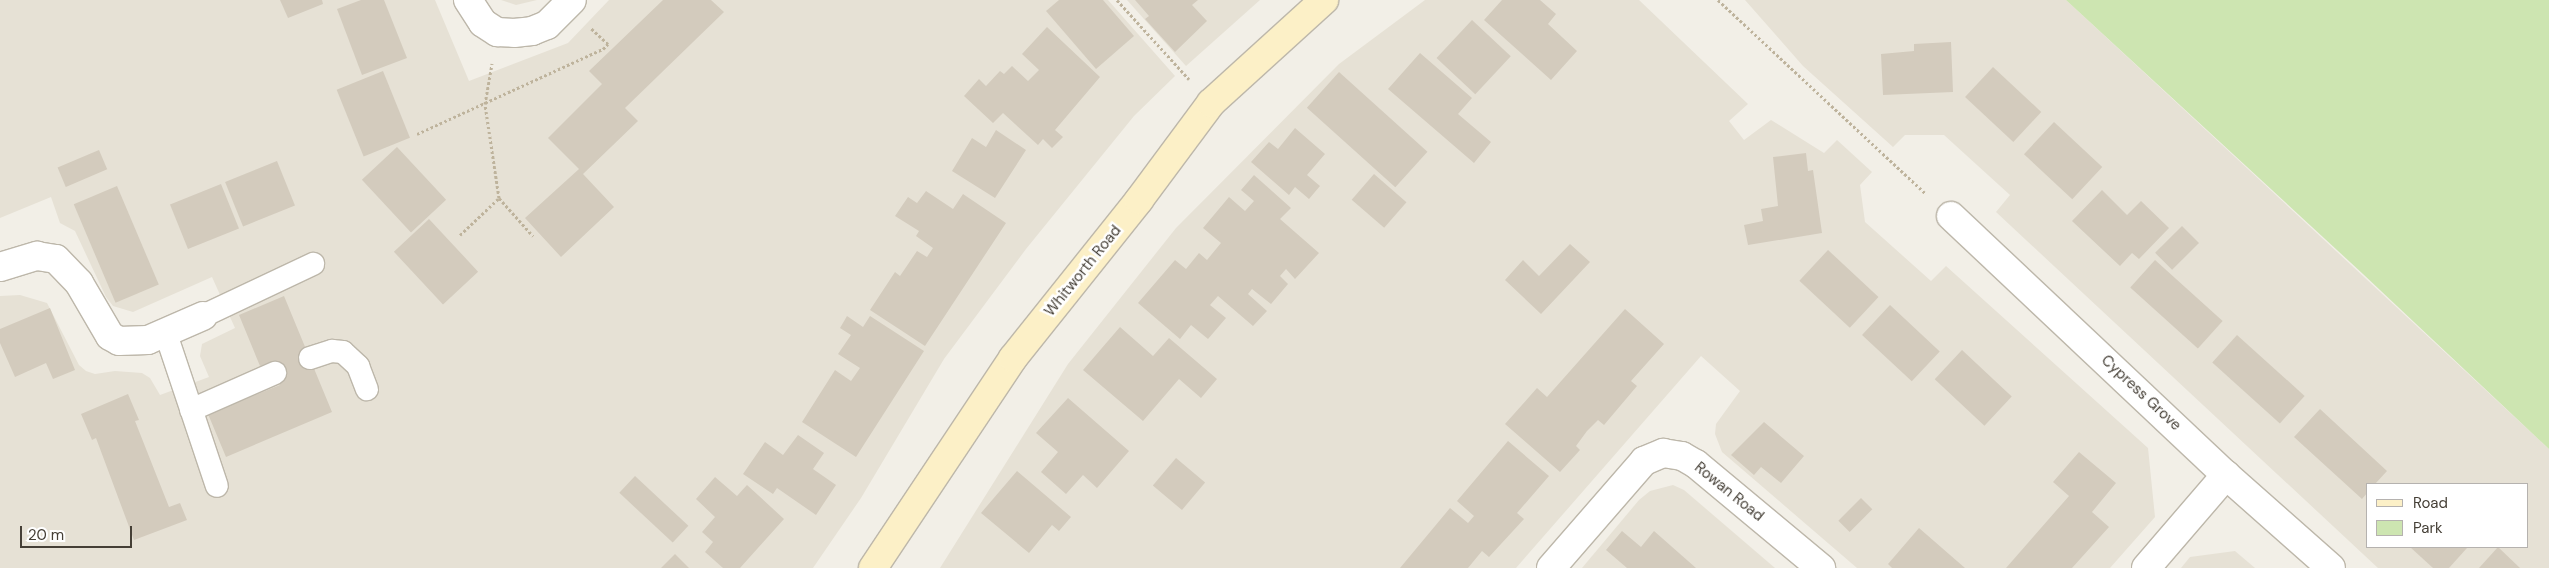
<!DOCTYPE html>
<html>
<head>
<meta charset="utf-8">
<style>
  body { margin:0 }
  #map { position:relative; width:2549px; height:568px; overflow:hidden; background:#f2efe7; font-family:"DM Sans",sans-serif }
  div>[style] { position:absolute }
  .residential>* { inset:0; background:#e6e1d5 }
  .green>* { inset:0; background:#cde5b1 }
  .building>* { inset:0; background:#d3cbbd; transform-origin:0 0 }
  .path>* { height:3px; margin-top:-1.5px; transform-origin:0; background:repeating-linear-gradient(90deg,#beb39c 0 2.5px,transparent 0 5px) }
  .roads { filter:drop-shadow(1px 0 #bdb7aa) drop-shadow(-1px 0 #bdb7aa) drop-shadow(0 1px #bdb7aa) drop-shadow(0 -1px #bdb7aa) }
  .lane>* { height:22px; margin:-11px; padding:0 11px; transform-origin:11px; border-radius:11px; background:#fff }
  .street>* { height:28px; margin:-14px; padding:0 14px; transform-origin:14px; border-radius:14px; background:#fff }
  .secondary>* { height:28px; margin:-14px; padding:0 14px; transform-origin:14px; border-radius:14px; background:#fcf0c7 }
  span { translate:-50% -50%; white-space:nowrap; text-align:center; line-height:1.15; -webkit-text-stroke:5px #fff; paint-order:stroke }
  .street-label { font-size:15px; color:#453f36 }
  .legend { position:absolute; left:2366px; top:483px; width:162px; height:65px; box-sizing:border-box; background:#fff; border:1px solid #b5b2af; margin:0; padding:6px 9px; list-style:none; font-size:15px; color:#453f36 }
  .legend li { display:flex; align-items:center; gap:10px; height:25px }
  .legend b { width:25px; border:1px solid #b5b2af }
  .scale { position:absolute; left:20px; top:526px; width:112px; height:22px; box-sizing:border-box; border:2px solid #453f36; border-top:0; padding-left:6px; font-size:15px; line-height:18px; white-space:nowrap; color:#453f36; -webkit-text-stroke:4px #fff; paint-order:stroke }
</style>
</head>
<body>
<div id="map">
  <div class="residential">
    <div style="clip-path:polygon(0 0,435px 0,469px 81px,568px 43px,609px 0,1108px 0,1175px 76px,1134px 116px,1026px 249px,944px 359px,861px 498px,813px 568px,0 568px,0 296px,20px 295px,47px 303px,79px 365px,86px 371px,95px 374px,115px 371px,142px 373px,150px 378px,160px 395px,209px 377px,200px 356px,202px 344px,235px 328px,212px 277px,133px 312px,113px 306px,106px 297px,75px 231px,60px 223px,51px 197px,0 218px)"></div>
    <div style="clip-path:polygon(501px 0,537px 0,516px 5px)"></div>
    <div style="clip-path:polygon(1127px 0,1260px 0,1186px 66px)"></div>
    <div style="clip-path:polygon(1425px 0,1639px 0,1748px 104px,1729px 121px,1744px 140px,1771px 120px,1824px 153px,1837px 140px,1872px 172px,1860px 185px,1865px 222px,1931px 281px,1946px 266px,2148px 448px,2155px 517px,2110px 568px,1857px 568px,1722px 452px,1715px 434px,1716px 424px,1740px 391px,1701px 356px,1516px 568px,940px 568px,1068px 364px,1176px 228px,1339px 64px)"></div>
    <div style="clip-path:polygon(evenodd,1745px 0,2066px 0,2549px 449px,2549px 568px,2378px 568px,1996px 212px,2010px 195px,1944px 135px,1905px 135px,1893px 147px,1803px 66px,1745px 0,2368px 484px,2528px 484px,2528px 547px,2368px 547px,2368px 484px)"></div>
    <div style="clip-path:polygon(1673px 485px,1684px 490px,1775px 568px,1582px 568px,1639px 500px,1650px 491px)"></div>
    <div style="clip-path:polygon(2235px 551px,2255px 568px,2181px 568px,2190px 557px)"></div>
  </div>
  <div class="green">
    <div style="clip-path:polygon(2066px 0,2549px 0,2549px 449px,2363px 274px)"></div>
  </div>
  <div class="building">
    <div style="clip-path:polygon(280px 0,322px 0,323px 4px,288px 18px)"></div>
    <div style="clip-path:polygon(361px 0,384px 0,407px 58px,362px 75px,337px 9px)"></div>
    <div style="clip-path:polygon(663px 0,711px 0,724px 12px,625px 108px,638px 121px,583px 174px,614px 207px,561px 257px,525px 218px,579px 169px,548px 138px,602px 84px,589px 71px)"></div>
    <div style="clip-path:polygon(1059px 0,1103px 0,1134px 36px,1096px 69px,1046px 11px)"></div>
    <div style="clip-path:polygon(1135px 0,1198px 0,1192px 5px,1207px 21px,1175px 52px,1145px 19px,1149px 16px)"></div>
    <div style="clip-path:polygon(1502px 0,1540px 0,1556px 14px,1548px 24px,1577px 51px,1551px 80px,1484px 20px)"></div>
    <div style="left:1472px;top:20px;width:53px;height:52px;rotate:43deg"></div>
    <div style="clip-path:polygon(1047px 27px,1100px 77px,1055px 130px,1063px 137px,1052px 148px,1043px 139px,1038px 145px,1003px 113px,993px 123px,964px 96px,979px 79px,986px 86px,1000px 71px,1004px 74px,1012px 66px,1028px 81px,1039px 70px,1022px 54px)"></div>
    <div style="clip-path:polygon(1951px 42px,1953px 92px,1883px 95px,1881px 54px,1914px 51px,1914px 44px)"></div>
    <div style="clip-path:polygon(1420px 53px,1472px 98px,1458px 114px,1491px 142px,1474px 163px,1388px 89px)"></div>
    <div style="left:1993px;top:67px;width:66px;height:41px;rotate:43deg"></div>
    <div style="left:383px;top:71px;width:72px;height:50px;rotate:68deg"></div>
    <div style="left:1339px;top:72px;width:119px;height:48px;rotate:42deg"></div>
    <div style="left:2054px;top:122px;width:66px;height:44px;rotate:43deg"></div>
    <div style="clip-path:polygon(1295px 128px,1325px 154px,1307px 175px,1320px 186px,1309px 199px,1295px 187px,1289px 195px,1251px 162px,1269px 142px,1278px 149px)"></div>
    <div style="clip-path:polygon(996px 130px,1026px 150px,995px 198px,952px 171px,972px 138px,986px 147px)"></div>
    <div style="left:397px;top:147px;width:72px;height:48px;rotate:47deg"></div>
    <div style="left:99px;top:150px;width:21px;height:45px;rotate:67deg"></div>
    <div style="clip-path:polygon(1806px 153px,1808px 171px,1813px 170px,1822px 233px,1748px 245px,1744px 225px,1763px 221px,1761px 209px,1778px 206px,1773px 157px)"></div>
    <div style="left:277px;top:161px;width:48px;height:56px;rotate:68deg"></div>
    <div style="left:1374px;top:174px;width:43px;height:34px;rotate:41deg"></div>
    <div style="clip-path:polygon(1254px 175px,1291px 208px,1280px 219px,1319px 253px,1295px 279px,1286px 269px,1280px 276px,1288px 284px,1271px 304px,1252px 289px,1248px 294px,1267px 311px,1253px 326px,1218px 296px,1210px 305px,1226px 318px,1208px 339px,1191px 325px,1180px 339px,1138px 303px,1175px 260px,1186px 269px,1199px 253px,1207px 260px,1221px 243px,1203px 228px,1229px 197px,1245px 211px,1254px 201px,1241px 190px)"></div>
    <div style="left:221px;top:184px;width:48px;height:55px;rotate:68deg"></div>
    <div style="left:117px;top:186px;width:107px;height:47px;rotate:67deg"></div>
    <div style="clip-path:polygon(2102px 190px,2127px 215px,2141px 201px,2169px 228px,2139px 259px,2132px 253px,2120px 266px,2072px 221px)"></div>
    <div style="clip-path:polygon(926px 191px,953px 209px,963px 194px,1006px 223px,925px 346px,870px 310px,895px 272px,900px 276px,917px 251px,927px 257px,933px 248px,916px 236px,919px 231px,895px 216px,908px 197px,917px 203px)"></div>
    <div style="left:429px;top:219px;width:72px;height:48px;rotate:47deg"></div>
    <div style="left:2182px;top:226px;width:24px;height:38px;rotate:45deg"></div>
    <div style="clip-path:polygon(1570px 244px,1590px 262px,1541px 314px,1505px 280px,1523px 260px,1539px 276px)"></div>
    <div style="left:1828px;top:250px;width:69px;height:42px;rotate:43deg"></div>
    <div style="left:2155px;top:260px;width:91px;height:37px;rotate:42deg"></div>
    <div style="clip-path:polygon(284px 296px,332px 412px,226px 457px,208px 414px,280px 385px,271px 362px,260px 366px,239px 315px)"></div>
    <div style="left:1890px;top:305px;width:68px;height:41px;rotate:43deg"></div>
    <div style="clip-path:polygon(50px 308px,75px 370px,53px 379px,46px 363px,15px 377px,0 343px,0 329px)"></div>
    <div style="clip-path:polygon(1625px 309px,1664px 344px,1631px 381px,1637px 386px,1604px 425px,1598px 420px,1587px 431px,1576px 446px,1580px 450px,1560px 472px,1505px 424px,1537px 388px,1547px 397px)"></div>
    <div style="clip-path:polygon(847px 316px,863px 327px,870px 316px,924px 351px,856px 457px,802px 422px,835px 370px,851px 381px,860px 368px,838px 354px,851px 335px,840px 328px)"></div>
    <div style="clip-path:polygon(1120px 327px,1153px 356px,1169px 338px,1217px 379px,1201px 398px,1179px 379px,1143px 421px,1083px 370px)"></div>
    <div style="left:2237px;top:335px;width:91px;height:37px;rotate:42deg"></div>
    <div style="left:1962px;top:350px;width:68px;height:40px;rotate:43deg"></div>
    <div style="clip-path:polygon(128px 394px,139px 420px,135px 421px,169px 507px,180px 503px,187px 520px,134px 540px,96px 438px,92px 440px,81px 414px)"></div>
    <div style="clip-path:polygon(1068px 398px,1129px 451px,1097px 488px,1083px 475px,1066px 494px,1041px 472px,1058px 452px,1036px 433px)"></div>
    <div style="clip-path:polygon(2320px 409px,2387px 471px,2375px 484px,2368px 484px,2368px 492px,2362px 499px,2294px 437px)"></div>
    <div style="clip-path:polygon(1764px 422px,1804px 456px,1781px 483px,1761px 467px,1754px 475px,1731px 455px)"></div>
    <div style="clip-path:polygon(798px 435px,824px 453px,813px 469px,836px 485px,816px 515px,777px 488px,773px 494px,743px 474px,765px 442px,783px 455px)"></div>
    <div style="clip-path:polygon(1508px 441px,1549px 476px,1517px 513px,1524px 519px,1489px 557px,1482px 551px,1468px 568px,1400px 568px,1450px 508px,1468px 523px,1474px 516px,1457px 501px)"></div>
    <div style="clip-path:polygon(2079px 452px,2116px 483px,2092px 512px,2109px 527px,2072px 568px,2006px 568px,2069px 496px,2053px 482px)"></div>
    <div style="left:1176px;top:458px;width:38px;height:36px;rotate:40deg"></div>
    <div style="clip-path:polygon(1017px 471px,1071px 517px,1059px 531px,1052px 525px,1029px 553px,981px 513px)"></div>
    <div style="left:635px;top:476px;width:73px;height:23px;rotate:43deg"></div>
    <div style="clip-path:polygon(715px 477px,737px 496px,747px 485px,784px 519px,740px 568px,723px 568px,705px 552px,713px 542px,702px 532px,715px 517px,696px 499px)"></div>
    <div style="left:1861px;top:498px;width:16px;height:32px;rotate:45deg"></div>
    <div style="clip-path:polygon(1919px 528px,1965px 568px,1892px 568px,1888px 564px)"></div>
    <div style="clip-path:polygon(1622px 531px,1641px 547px,1654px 531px,1696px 568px,1627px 568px,1606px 550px)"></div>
    <div style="clip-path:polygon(2410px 547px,2465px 547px,2467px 548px,2449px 568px,2433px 568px)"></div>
    <div style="clip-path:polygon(2498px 547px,2520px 568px,2479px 568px)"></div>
    <div style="clip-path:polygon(675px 554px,689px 568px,661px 568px)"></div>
  </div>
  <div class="path">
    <div style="left:1117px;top:0;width:107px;rotate:47.7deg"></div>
    <div style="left:1718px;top:0;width:284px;rotate:43deg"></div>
    <div style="left:417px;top:134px;width:205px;rotate:-24.6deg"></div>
    <div style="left:603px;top:49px;width:7px;rotate:-45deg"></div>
    <div style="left:608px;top:44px;width:23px;rotate:-137deg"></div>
    <div style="left:499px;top:198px;width:51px;rotate:48.2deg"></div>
    <div style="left:460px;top:235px;width:54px;rotate:-43.5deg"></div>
    <div style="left:499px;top:198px;width:95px;rotate:-98.5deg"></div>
    <div style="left:485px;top:104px;width:41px;rotate:-80.1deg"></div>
  </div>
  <div class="roads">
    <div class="lane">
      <div style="left:203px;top:316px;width:122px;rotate:-25.3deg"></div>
      <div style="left:166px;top:334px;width:160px;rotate:71.5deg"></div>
      <div style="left:310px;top:358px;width:23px;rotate:-18deg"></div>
      <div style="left:332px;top:351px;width:11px;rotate:5deg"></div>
      <div style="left:343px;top:352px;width:21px;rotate:43deg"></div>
      <div style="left:358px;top:366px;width:25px;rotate:69deg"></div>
      <div style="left:191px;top:410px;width:92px;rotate:-23.8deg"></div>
    </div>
    <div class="street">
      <div style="left:468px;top:0;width:27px;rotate:57deg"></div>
      <div style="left:483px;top:23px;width:17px;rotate:33deg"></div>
      <div style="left:497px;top:32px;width:17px;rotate:3deg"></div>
      <div style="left:514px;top:33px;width:18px;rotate:-6deg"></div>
      <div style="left:532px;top:31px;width:16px;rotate:-22deg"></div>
      <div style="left:547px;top:25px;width:35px;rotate:-45deg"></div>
      <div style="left:1951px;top:216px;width:378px;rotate:43.3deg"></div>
      <div style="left:2226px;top:475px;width:140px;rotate:41.5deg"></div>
      <div style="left:0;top:267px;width:39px;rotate:-17deg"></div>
      <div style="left:37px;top:256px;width:19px;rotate:9deg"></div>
      <div style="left:56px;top:259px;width:33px;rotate:46deg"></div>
      <div style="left:79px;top:283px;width:61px;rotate:59.7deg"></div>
      <div style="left:110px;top:336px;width:10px;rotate:29deg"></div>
      <div style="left:119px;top:341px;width:29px;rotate:-2deg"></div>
      <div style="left:148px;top:340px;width:60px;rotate:-23.6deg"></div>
      <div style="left:1551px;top:568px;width:142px;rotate:-49deg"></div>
      <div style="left:1644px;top:461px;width:21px;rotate:-23deg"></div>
      <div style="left:1663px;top:453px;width:19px;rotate:9deg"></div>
      <div style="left:1682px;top:456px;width:16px;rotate:30deg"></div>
      <div style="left:1696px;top:464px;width:163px;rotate:39.8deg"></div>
      <div style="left:2146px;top:568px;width:123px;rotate:-49.3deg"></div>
    </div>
    <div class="secondary">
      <div style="left:873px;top:568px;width:252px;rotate:-56.3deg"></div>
      <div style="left:1013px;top:358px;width:202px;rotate:-51.4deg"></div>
      <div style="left:1139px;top:200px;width:121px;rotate:-53.4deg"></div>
      <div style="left:1211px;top:103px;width:153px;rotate:-42.3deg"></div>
    </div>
  </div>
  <div class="street-label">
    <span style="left:1083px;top:271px;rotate:-51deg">Whitworth Road</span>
    <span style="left:2141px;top:393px;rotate:43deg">Cypress Grove</span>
    <span style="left:1729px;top:492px;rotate:39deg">Rowan Road</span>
  </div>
  <ul class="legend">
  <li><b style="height:6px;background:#fcf0c7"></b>Road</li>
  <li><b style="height:14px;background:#cde5b1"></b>Park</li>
  </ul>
  <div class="scale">20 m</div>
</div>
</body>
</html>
